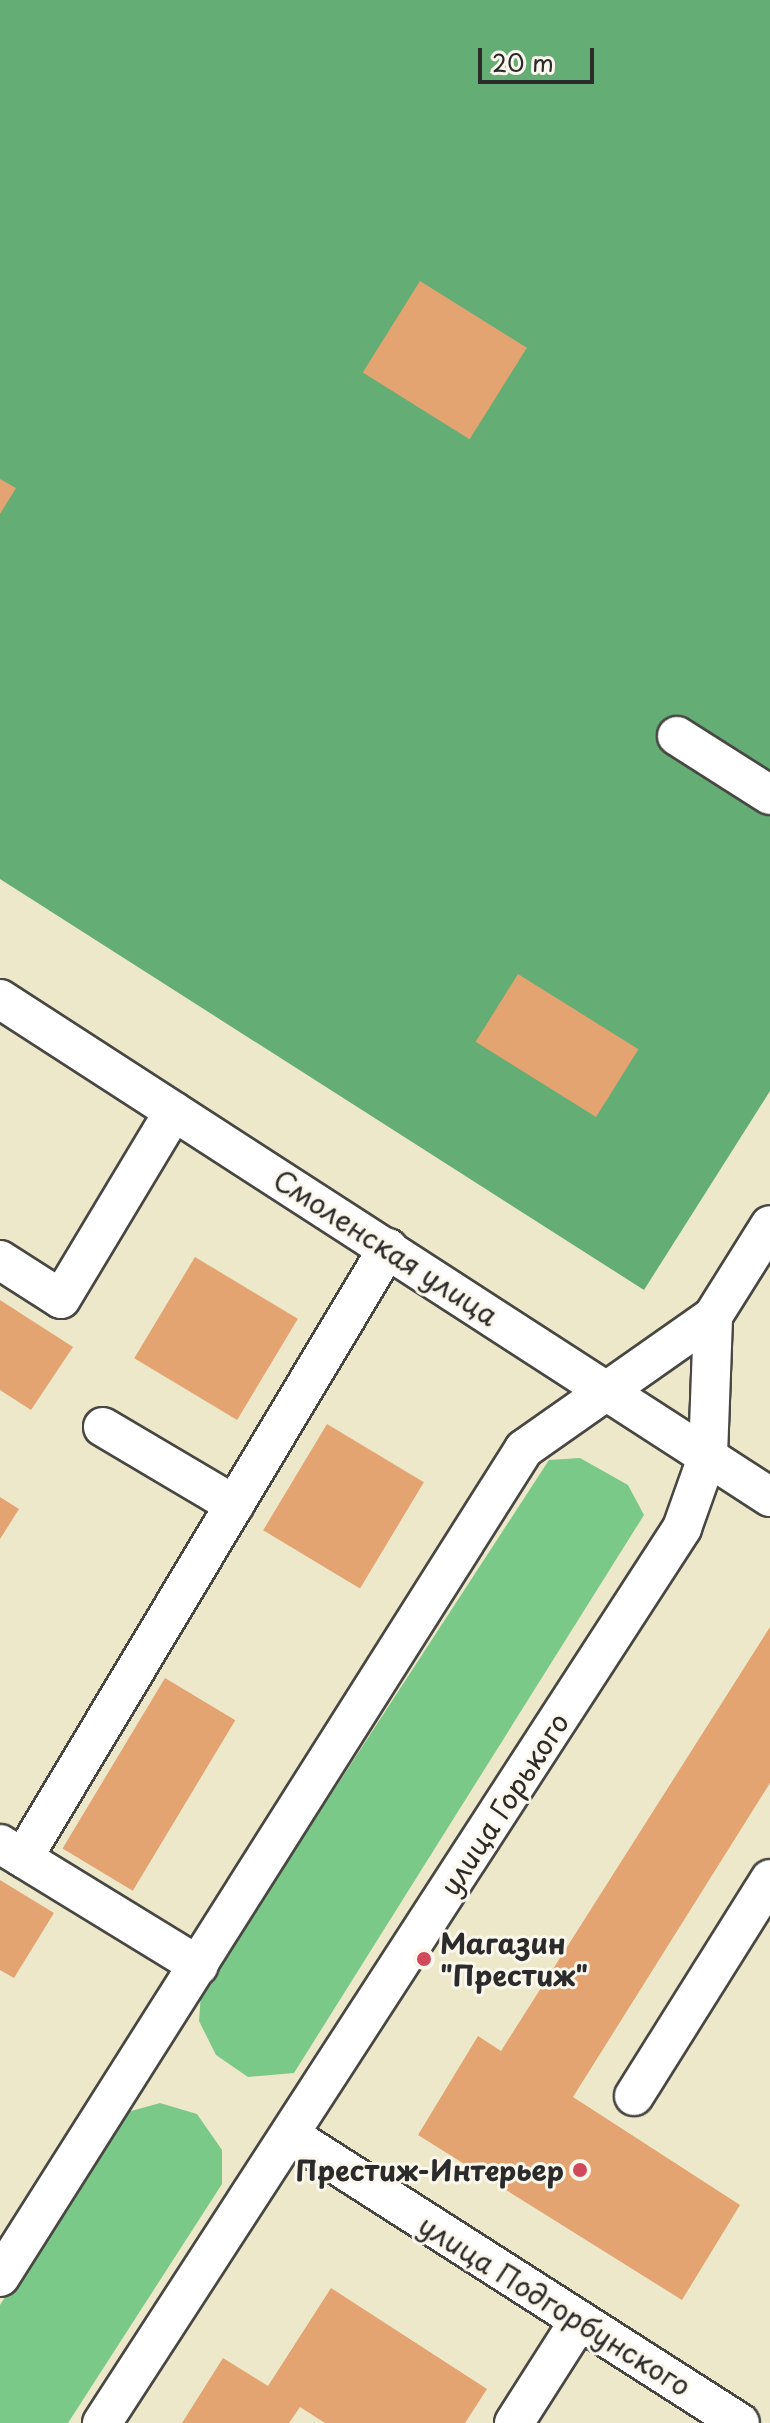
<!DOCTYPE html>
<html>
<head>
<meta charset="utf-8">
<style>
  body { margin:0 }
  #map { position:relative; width:770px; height:2423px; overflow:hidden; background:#eee8cb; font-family:"Playpen Sans",sans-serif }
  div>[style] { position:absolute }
  .green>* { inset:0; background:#7bc989 }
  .forest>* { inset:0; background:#64ad75 }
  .building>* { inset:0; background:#e3a472; transform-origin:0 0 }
  .roads { filter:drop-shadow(2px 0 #484743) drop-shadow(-2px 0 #484743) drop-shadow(0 2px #484743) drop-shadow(0 -2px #484743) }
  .minor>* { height:38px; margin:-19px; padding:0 19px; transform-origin:19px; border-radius:19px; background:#fff }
  .dots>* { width:22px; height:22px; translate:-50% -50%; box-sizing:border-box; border:4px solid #fbf7ec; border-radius:50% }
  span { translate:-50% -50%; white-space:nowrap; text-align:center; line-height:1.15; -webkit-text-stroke:6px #fbf7ec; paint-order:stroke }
  .street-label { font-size:28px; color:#2b2b2b }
  .poi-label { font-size:28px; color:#2b2b2b; font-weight:700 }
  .left { translate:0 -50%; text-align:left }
  .right { translate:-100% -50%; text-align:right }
  .scale { position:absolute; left:478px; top:48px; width:116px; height:36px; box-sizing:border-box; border:4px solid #2b2b2b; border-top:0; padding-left:10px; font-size:24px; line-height:28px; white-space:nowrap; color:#2b2b2b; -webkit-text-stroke:6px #fbf7ec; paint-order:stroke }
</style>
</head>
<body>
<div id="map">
  <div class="green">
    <div style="clip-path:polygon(580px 1458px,628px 1485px,644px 1515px,294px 2073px,248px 2077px,216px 2055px,199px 2021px,201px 1994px,549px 1460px)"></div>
    <div style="clip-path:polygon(160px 2103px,197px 2114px,222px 2150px,222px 2184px,68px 2423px,0 2423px,0 2305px,124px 2113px)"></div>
  </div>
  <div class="forest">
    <div style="clip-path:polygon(0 0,770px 0,770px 1091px,644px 1290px,0 879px)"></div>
  </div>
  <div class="building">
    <div style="left:420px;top:281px;width:126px;height:108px;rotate:32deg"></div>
    <div style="clip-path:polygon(0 479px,16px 488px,0 514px)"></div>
    <div style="left:518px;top:974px;width:142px;height:80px;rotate:32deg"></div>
    <div style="left:195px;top:1257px;width:120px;height:118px;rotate:31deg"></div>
    <div style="clip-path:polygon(0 1300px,73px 1347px,31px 1410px,0 1390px)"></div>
    <div style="left:327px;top:1424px;width:113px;height:124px;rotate:31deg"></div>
    <div style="clip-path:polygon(0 1497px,19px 1509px,0 1539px)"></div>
    <div style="clip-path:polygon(770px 1627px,770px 1783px,573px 2097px,740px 2205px,682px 2300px,418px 2135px,478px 2036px,501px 2051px)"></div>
    <div style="left:165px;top:1678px;width:82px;height:199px;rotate:31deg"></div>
    <div style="clip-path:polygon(0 1880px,54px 1913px,14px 1978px,0 1970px)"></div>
    <div style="clip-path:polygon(331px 2288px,487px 2389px,465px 2423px,325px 2423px,300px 2407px,289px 2423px,182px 2423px,223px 2358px,268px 2386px)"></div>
  </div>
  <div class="roads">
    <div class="minor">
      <div style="left:677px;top:736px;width:110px;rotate:32.4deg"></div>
      <div style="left:0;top:999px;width:917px;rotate:32.89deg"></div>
      <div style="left:0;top:1260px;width:72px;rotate:32.6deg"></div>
      <div style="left:61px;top:1299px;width:219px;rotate:-59deg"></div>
      <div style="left:103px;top:1427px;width:153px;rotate:30.6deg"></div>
      <div style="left:0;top:1844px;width:233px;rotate:31.5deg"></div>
      <div style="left:23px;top:1858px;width:711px;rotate:-59.11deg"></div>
      <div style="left:634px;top:2096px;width:256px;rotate:-57.9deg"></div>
      <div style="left:290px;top:2135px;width:534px;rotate:32.62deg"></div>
      <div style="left:0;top:2277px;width:980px;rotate:-57.67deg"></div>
      <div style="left:524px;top:1449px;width:231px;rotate:-35.1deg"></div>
      <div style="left:713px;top:1316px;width:107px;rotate:-57.9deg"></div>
      <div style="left:102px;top:2423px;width:1067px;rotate:-57.05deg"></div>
      <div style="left:682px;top:1528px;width:77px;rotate:-70.4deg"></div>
      <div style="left:708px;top:1455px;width:139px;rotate:-87.9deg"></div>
      <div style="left:514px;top:2423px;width:121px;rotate:-57.5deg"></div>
    </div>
  </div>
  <div class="dots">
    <div style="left:424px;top:1959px;background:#d1495b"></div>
    <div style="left:580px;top:2170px;background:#d1495b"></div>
  </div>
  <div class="street-label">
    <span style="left:386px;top:1247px;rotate:33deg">Смоленская улица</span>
    <span style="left:504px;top:1804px;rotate:-57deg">улица Горького</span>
    <span style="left:555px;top:2305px;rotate:32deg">улица Подгорбунского</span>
  </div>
  <div class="poi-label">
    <span class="left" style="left:440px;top:1959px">Магазин<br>"Престиж"</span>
    <span class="right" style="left:564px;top:2170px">Престиж-Интерьер</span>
  </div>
  <div class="scale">20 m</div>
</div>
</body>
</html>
